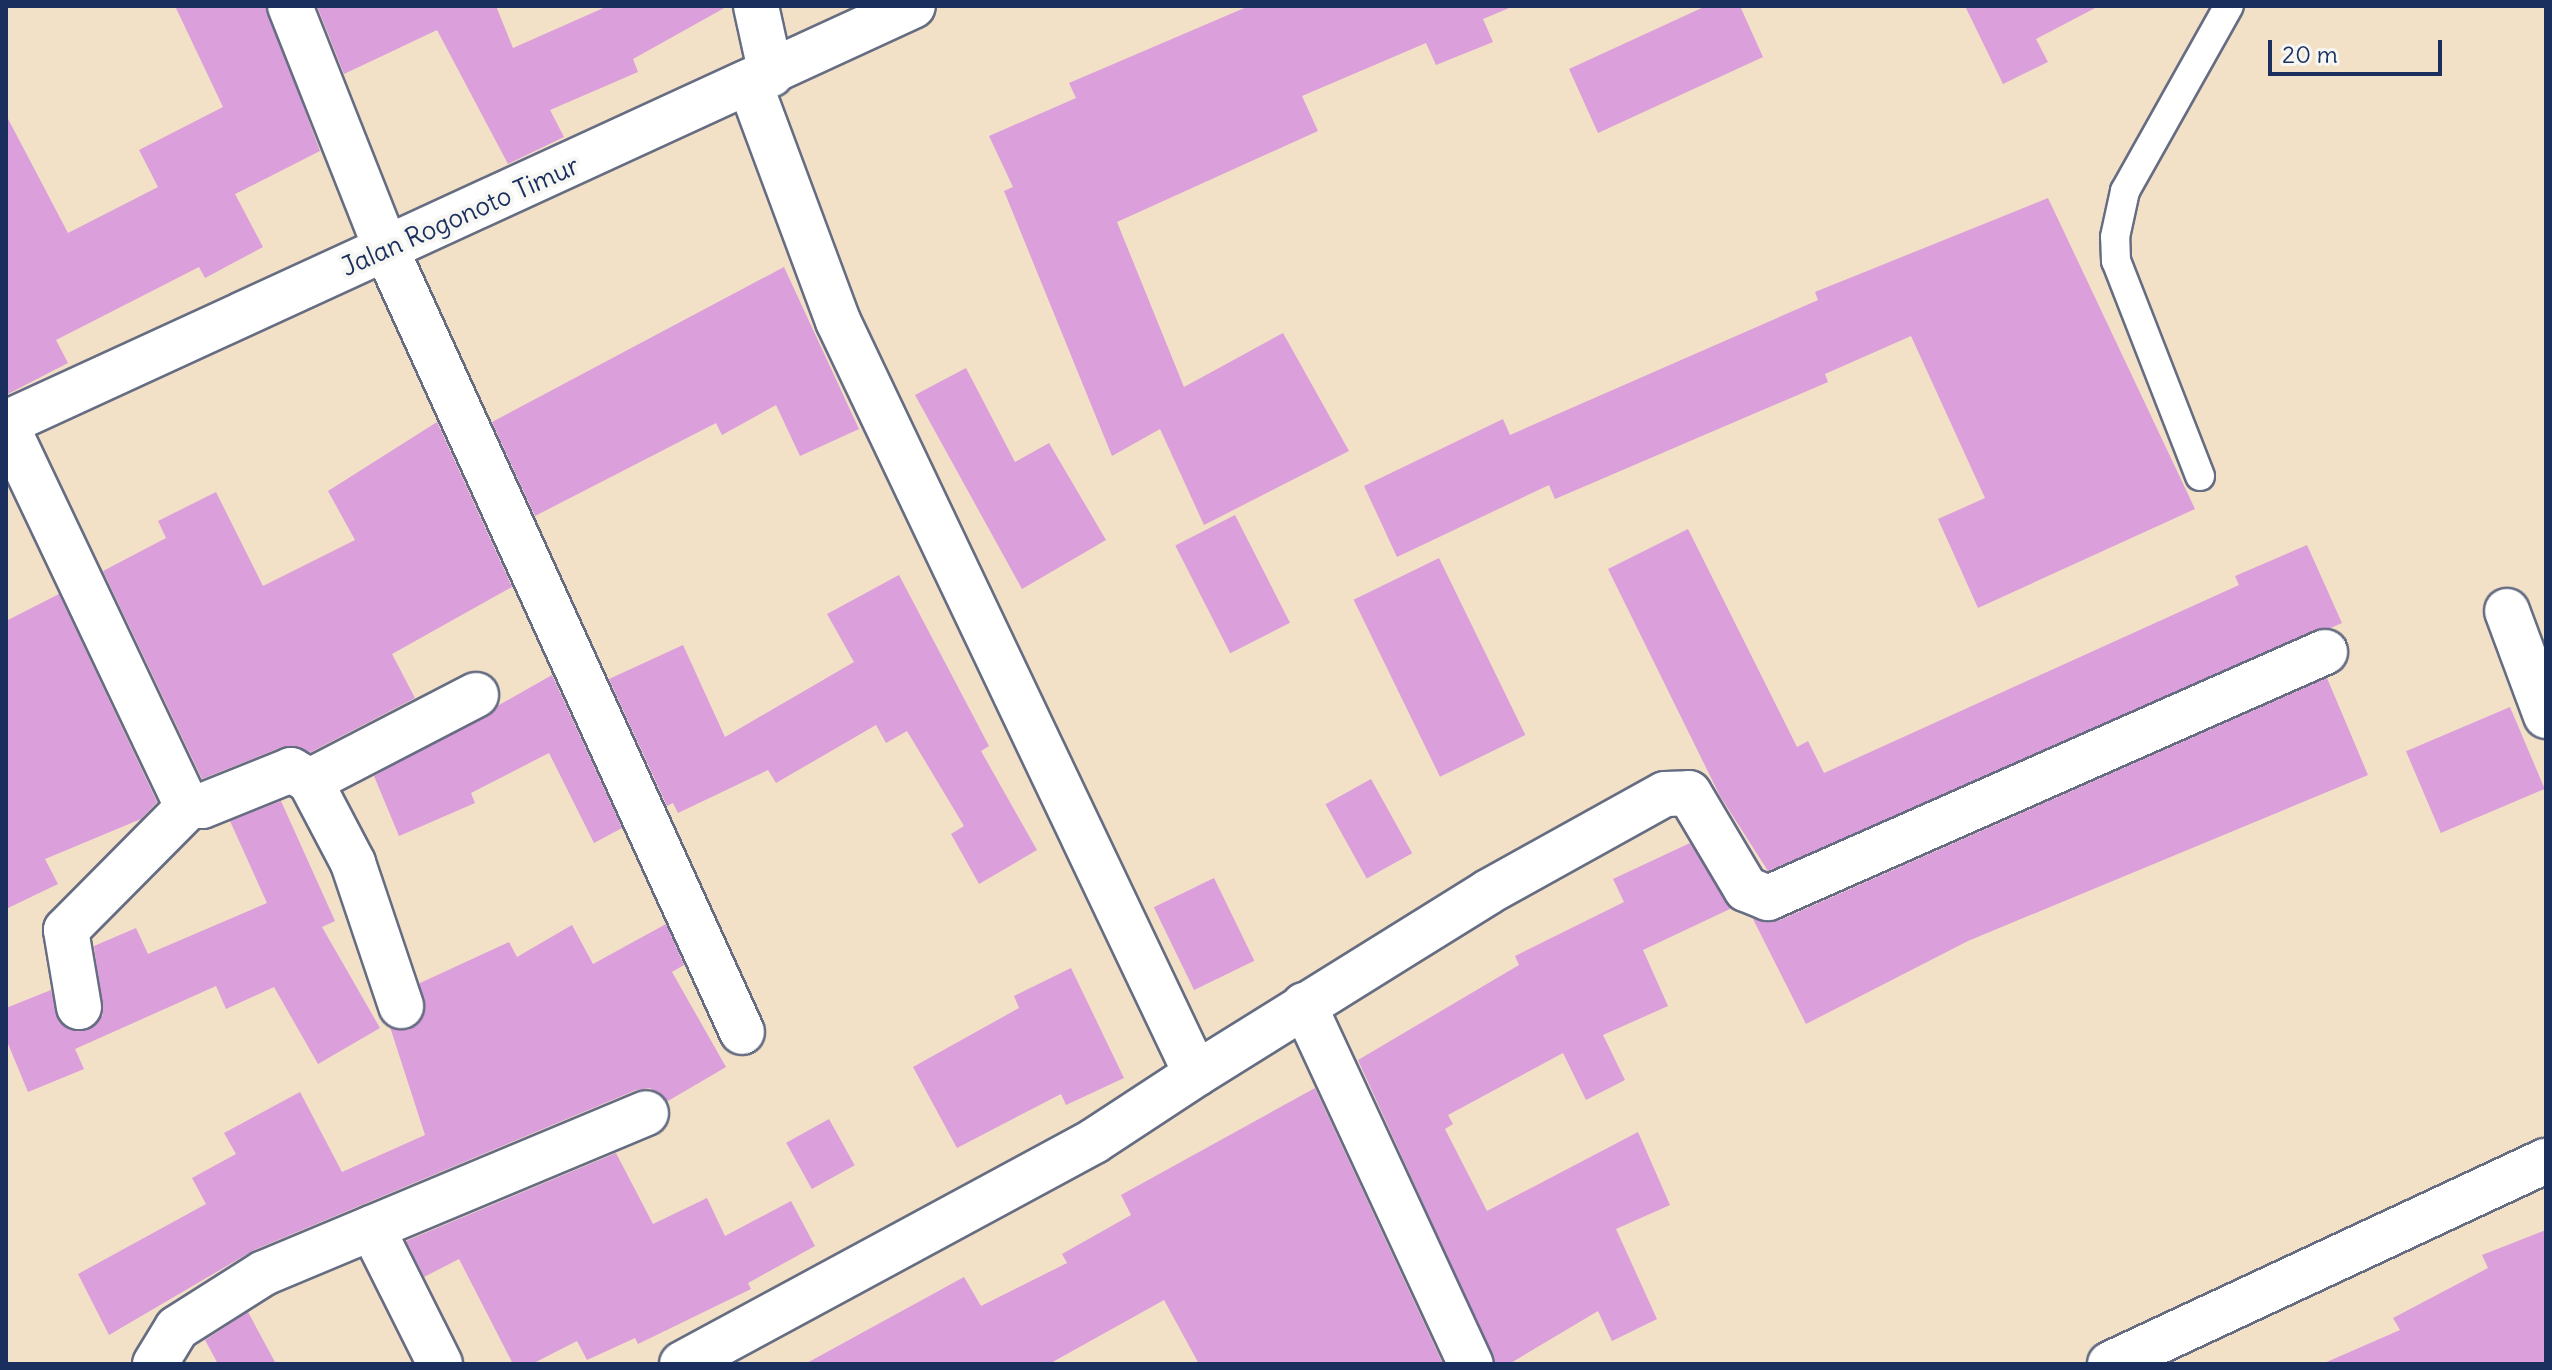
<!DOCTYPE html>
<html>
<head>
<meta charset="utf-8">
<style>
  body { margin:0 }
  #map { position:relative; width:2552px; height:1370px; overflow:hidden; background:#f2e1c7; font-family:Delius,sans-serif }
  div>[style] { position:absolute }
  .building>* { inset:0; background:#db9fdb; transform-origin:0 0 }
  .roads { filter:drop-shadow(2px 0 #666d83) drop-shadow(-2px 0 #666d83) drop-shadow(0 2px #666d83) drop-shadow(0 -2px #666d83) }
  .service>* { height:28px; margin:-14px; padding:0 14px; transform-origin:14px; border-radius:14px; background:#fff }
  .minor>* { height:44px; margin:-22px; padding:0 22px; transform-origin:22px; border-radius:22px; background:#fff }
  .tertiary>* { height:44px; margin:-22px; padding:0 22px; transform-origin:22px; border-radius:22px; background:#fff }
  span { translate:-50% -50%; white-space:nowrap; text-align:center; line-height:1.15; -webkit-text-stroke:8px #f6f6f2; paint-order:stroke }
  .street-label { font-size:26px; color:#1b2f5e }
  .frame { position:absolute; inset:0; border:8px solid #1b2f5e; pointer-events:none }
  .scale { position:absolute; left:2268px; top:40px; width:174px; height:36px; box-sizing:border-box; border:4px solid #1b2f5e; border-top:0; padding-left:10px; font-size:24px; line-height:28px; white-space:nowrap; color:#1b2f5e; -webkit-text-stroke:6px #f6f6f2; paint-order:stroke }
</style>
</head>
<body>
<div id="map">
  <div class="building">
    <div style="clip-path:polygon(175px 6px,266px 6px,320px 151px,235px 194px,263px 247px,205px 278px,199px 267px,56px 340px,68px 363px,6px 395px,6px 115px,68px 233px,158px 187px,139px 150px,223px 107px)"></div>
    <div style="clip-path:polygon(317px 6px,496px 6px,513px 48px,608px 6px,728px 6px,633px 59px,638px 72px,550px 110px,564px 137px,508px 164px,437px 30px,344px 74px)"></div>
    <div style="clip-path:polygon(1249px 6px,1514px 6px,1483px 19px,1493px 42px,1436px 65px,1426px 43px,1302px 96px,1318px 131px,1117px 222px,1184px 387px,1283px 333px,1349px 451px,1204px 525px,1160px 429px,1112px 456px,1004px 191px,1013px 187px,989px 136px,1076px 98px,1069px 83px)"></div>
    <div style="clip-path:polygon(1706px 6px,1740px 6px,1763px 57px,1598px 133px,1569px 69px)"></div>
    <div style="clip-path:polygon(1965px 6px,2099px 6px,2036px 39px,2048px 62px,2003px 84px)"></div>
    <div style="clip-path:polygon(2048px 198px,2195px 509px,1978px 608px,1938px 519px,1985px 498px,1911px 336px,1825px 374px,1828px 382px,1555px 499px,1549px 485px,1397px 557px,1364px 486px,1503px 419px,1510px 435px,1818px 300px,1815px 292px)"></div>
    <div style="clip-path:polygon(784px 267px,859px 429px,800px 456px,776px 405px,722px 435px,716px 423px,535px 516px,492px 422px)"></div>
    <div style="clip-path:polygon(966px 368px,1015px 462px,1049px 443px,1106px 540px,1022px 589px,915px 395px)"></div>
    <div style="clip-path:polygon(437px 422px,512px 587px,392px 654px,415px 698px,311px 752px,282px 747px,202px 779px,103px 571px,166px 538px,158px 521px,216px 492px,263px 586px,355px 540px,328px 491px)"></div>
    <div style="left:1235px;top:515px;width:121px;height:67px;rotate:63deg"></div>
    <div style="clip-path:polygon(1688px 529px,1797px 747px,1808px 741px,1824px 773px,2239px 585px,2235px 576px,2307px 545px,2342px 623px,1768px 871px,1720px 796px,1608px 569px)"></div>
    <div style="left:1439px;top:558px;width:197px;height:95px;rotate:64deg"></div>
    <div style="clip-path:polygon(899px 575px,989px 746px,981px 751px,1037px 850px,979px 884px,951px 834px,964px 826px,907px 731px,886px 743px,876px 725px,776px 783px,768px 770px,678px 813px,673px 803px,667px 806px,609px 679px,683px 645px,725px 737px,854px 662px,827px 614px)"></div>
    <div style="clip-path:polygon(59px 594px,157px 802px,141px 819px,45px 859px,58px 884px,6px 909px,6px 621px)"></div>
    <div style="clip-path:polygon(552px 675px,622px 828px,594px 843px,549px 753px,471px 793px,475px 803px,399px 836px,374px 776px)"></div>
    <div style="clip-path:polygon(2327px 678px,2368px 775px,1968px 941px,1806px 1024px,1753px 919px,1778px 921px)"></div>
    <div style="left:2510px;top:707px;width:89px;height:113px;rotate:67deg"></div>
    <div style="left:1371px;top:779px;width:85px;height:52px;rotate:61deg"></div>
    <div style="clip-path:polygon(281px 801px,335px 921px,322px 927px,380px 1028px,318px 1064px,274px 987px,226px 1009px,216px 986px,75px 1049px,84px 1069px,28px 1092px,6px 1039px,6px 1008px,51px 990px,59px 1022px,84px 1031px,103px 1015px,94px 946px,136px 928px,148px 954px,267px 903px,230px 821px)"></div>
    <div style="clip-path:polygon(1690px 843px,1732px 908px,1643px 950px,1668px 1006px,1603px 1035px,1625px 1080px,1586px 1100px,1563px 1053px,1448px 1115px,1453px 1124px,1445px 1129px,1487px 1211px,1638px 1132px,1670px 1205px,1616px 1229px,1657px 1319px,1612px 1341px,1598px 1311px,1509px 1364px,1496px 1364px,1358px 1060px,1519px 965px,1515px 956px,1624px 902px,1613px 879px)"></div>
    <div style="left:1214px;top:878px;width:92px;height:67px;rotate:64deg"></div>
    <div style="clip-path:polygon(666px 924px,684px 965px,672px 972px,726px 1067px,668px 1101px,650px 1088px,636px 1090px,254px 1250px,109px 1335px,78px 1274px,206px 1204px,192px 1178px,236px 1154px,224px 1133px,300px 1092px,342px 1172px,425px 1135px,390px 1027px,408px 1030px,420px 1022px,420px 983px,509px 942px,517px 957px,572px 925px,593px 964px)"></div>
    <div style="clip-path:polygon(1071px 968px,1124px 1078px,1066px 1105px,1061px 1094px,957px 1148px,913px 1067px,1019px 1008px,1014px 996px)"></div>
    <div style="clip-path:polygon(1315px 1088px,1443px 1364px,1199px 1364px,1164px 1300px,1049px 1364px,805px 1364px,964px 1277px,981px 1306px,1067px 1263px,1062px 1254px,1131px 1215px,1121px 1195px)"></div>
    <div style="left:829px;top:1119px;width:53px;height:49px;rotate:61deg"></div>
    <div style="clip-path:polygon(616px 1153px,653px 1224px,707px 1198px,725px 1236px,791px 1201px,815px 1246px,748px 1283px,751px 1289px,638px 1344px,635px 1338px,587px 1360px,577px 1341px,532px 1364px,513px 1364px,459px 1259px,424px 1277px,406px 1241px)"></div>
    <div style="clip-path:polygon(2546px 1230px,2546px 1364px,2322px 1364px,2400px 1330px,2393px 1318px,2488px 1268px,2482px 1255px)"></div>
    <div style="clip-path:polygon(248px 1312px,276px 1364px,218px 1364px,205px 1340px)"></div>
  </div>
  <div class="roads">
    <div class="service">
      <div style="left:2200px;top:476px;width:231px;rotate:-111.3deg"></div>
      <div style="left:2116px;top:261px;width:24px;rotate:-92deg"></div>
      <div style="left:2115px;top:237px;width:47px;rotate:-77.7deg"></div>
      <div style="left:2125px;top:191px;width:212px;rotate:-60.7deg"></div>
    </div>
    <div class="minor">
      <div style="left:290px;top:6px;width:261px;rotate:68.4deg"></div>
      <div style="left:386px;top:249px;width:860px;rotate:65.55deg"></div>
      <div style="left:756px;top:6px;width:70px;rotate:77.6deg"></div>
      <div style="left:6px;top:425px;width:417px;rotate:64.6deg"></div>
      <div style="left:185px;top:802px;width:17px;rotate:13deg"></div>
      <div style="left:202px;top:806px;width:96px;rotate:-22deg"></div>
      <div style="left:291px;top:770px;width:22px;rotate:30deg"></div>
      <div style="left:310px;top:781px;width:93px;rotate:62.3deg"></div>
      <div style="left:353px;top:863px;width:151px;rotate:71.4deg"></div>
      <div style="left:2507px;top:611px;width:112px;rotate:69.6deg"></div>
      <div style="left:310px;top:781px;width:187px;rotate:-27.4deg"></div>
      <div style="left:1304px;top:1005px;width:396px;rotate:65.1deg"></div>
      <div style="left:79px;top:1007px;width:78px;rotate:-99.6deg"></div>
      <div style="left:66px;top:930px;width:176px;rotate:-45.2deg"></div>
      <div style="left:1196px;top:1074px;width:344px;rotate:-31.9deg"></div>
      <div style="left:1488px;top:892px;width:202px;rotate:-29deg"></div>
      <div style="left:1665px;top:794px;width:24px;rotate:-2deg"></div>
      <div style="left:1689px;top:793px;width:112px;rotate:59.3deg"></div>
      <div style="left:1746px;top:889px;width:24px;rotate:22deg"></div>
      <div style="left:1768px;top:898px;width:609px;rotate:-23.83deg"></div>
      <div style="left:372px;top:1228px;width:152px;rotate:63.4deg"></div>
      <div style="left:155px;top:1364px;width:42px;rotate:-58.6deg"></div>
      <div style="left:177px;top:1328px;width:103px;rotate:-32.3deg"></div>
      <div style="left:264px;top:1273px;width:414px;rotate:-22.7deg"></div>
      <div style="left:682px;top:1364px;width:468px;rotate:-28.4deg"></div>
      <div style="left:1094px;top:1141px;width:122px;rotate:-33.3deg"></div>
      <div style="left:1196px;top:1074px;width:834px;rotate:-115.43deg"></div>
      <div style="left:838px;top:321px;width:253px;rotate:-110.4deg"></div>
      <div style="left:2110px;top:1364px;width:481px;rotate:-25deg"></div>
    </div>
    <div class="tertiary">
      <div style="left:6px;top:423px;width:998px;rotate:-24.69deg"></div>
    </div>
  </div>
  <div class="street-label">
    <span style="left:460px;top:216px;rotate:-24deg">Jalan Rogonoto Timur</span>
  </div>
  <div class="frame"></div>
  <div class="scale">20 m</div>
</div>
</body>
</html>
